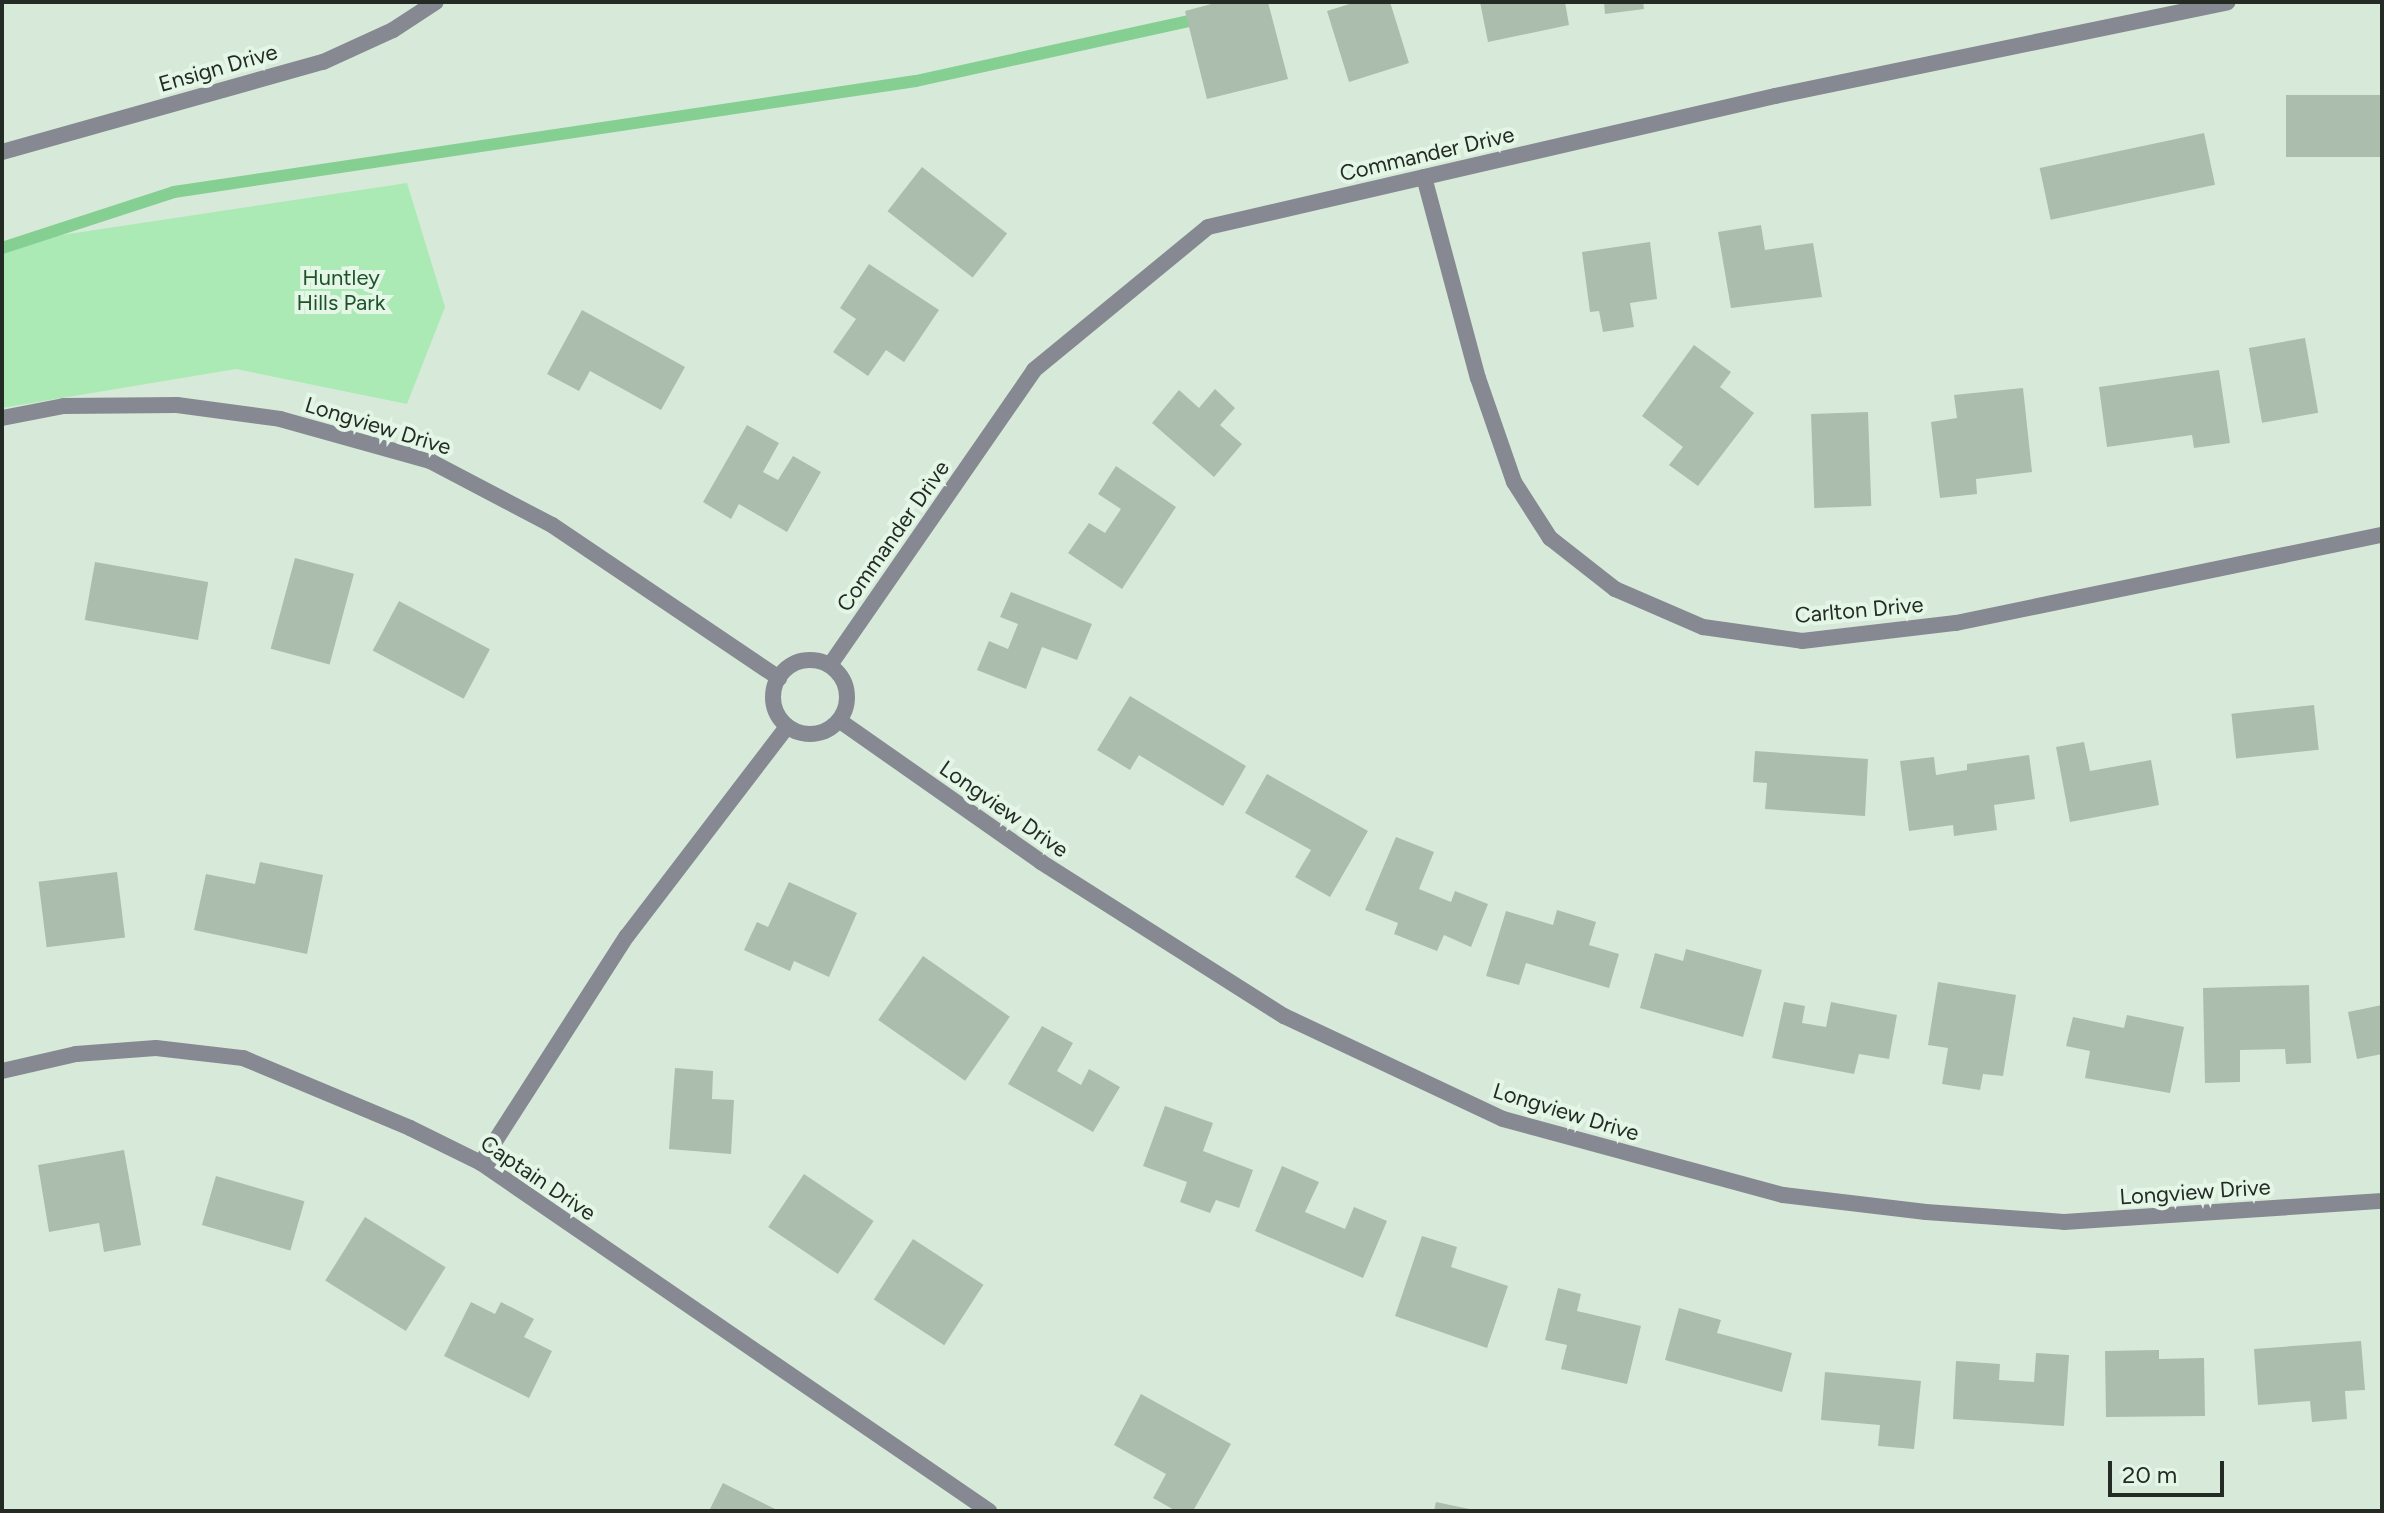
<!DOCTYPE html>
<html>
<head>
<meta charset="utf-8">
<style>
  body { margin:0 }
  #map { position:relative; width:2384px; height:1513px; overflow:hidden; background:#d7ead9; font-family:Figtree,sans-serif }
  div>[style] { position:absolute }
  .green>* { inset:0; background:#abe9b5 }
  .stream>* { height:12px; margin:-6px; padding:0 6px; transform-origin:6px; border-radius:6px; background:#86cf93 }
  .building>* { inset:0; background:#abbdad; transform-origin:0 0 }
  .minor>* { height:16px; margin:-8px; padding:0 8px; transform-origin:8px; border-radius:8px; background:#878992 }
  .minor>.ring { margin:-8px; padding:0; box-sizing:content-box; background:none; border:16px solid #878992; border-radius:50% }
  span { translate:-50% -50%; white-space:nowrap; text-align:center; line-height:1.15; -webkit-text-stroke:8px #e4f7e7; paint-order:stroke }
  .street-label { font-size:22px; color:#242b25 }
  .park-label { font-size:22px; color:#1e522b }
  .frame { position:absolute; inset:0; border:4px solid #242b25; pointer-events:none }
  .scale { position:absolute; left:2108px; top:1461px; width:116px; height:36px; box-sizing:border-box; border:4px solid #242b25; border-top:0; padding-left:10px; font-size:24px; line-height:28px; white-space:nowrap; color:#242b25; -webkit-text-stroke:6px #e4f7e7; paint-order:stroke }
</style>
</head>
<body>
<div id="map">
  <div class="green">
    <div style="clip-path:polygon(407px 183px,445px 307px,407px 404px,236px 369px,2px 408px,2px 244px)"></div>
  </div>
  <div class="stream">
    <div style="left:2px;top:248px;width:181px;rotate:-18deg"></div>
    <div style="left:174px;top:192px;width:750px;rotate:-8.51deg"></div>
    <div style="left:916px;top:81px;width:294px;rotate:-12.4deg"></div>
  </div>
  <div class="building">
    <div style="clip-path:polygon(1219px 2px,1268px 2px,1288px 79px,1207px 99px,1185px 11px)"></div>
    <div style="clip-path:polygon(1356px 2px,1390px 2px,1409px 63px,1349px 82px,1327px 11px)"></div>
    <div style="clip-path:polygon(1480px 2px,1565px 2px,1569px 25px,1488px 42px)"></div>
    <div style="clip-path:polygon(1604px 2px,1643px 2px,1644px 9px,1605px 14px)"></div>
    <div style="left:2382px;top:95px;width:62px;height:96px;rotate:90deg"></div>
    <div style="left:2204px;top:133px;width:53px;height:168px;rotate:78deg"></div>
    <div style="left:922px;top:167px;width:108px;height:56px;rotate:38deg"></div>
    <div style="clip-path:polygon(1761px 225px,1765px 250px,1813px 243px,1822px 297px,1731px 308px,1718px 232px)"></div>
    <div style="clip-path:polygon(1650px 242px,1657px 299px,1630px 303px,1634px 327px,1603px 332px,1599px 311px,1590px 312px,1582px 252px)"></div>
    <div style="clip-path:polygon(869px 264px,939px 310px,904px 362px,886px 350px,868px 376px,833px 352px,856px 319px,840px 308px)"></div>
    <div style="clip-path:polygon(582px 310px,685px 367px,661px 410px,590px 371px,579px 391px,547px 374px)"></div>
    <div style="left:2305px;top:338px;width:76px;height:57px;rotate:80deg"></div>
    <div style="clip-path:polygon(1694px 345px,1731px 372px,1720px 387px,1754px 413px,1698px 486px,1669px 465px,1683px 447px,1642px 416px)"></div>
    <div style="clip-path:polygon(2219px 370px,2230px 443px,2194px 448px,2192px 435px,2107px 447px,2099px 387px)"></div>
    <div style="clip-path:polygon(2023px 388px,2032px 472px,1976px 479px,1977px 494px,1940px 498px,1931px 422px,1957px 418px,1954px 395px)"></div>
    <div style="clip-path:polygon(1215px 389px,1235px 408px,1220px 425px,1242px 444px,1214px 477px,1152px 423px,1179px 390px,1199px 408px)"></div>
    <div style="left:1868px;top:412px;width:94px;height:57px;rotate:88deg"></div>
    <div style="clip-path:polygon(747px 425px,779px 443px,763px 472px,778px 480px,793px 456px,821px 472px,787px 532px,739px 504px,731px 519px,703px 502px)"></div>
    <div style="clip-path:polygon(1116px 466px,1176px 507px,1122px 589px,1068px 553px,1089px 523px,1105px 533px,1121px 509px,1098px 494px)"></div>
    <div style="left:295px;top:558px;width:61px;height:94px;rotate:15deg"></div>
    <div style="left:95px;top:562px;width:115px;height:59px;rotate:10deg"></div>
    <div style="clip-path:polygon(1011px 592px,1092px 624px,1077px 660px,1042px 647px,1026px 689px,977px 670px,989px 641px,1008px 649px,1018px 624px,1000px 617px)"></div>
    <div style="left:399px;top:601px;width:103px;height:56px;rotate:28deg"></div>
    <div style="clip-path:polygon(1130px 696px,1246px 766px,1223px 806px,1139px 755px,1130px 770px,1097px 750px)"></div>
    <div style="left:2314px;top:705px;width:45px;height:83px;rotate:84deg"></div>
    <div style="clip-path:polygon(2084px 742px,2090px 771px,2151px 760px,2159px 805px,2070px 822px,2056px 747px)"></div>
    <div style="clip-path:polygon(1755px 751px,1868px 759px,1865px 816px,1765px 809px,1767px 783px,1753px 782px)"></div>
    <div style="clip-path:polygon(2029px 755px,2035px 799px,1994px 805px,1997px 830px,1954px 836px,1953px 825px,1909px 831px,1900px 761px,1934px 757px,1936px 775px,1967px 770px,1967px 764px)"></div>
    <div style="clip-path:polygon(1267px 774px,1368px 831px,1330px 897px,1295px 877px,1311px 850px,1245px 813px)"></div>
    <div style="clip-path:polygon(1396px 837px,1434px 852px,1419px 889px,1451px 902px,1455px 891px,1488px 904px,1471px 947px,1444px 935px,1437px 951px,1394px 934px,1398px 923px,1365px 910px)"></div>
    <div style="clip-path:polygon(260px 862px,323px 875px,307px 954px,194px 930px,206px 874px,255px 884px)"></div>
    <div style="left:117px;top:872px;width:66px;height:79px;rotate:83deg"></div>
    <div style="clip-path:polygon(789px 882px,857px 913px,829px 977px,794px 961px,790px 971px,744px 950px,757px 922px,768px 927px)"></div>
    <div style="clip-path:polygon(1557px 910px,1596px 922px,1589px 945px,1619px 954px,1609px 988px,1526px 963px,1519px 985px,1486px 976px,1506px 911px,1553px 925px)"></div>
    <div style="clip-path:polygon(1686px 949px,1762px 970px,1743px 1037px,1640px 1008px,1655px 953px,1683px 961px)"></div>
    <div style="left:923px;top:956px;width:106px;height:78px;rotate:35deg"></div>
    <div style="clip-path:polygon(1938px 982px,2016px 995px,2003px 1076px,1983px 1074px,1980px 1090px,1942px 1084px,1948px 1048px,1928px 1045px)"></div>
    <div style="clip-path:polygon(2309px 985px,2311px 1063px,2286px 1064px,2285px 1049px,2240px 1050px,2240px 1082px,2205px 1083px,2203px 988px)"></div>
    <div style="clip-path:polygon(1784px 1002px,1805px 1006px,1802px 1023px,1826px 1027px,1831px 1002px,1897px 1015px,1889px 1059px,1859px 1054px,1854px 1074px,1772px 1058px)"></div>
    <div style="clip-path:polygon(2382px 1005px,2382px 1054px,2357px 1059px,2348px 1012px)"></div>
    <div style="clip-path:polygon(2127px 1015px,2184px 1027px,2170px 1093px,2085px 1078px,2090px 1051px,2066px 1046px,2073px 1017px,2124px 1028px)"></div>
    <div style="clip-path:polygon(1042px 1026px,1073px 1043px,1057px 1071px,1081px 1085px,1089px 1069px,1120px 1087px,1093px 1132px,1008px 1084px)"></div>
    <div style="clip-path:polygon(675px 1068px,713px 1071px,712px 1099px,734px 1100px,731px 1154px,669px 1149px)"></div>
    <div style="clip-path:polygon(1165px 1106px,1213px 1123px,1203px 1151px,1253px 1170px,1239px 1208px,1216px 1200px,1210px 1213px,1180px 1202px,1187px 1182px,1143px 1166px)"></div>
    <div style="clip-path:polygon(124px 1150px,141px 1245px,104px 1252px,99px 1223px,49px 1232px,38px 1165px)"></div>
    <div style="clip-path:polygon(1282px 1166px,1319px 1182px,1305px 1212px,1345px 1229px,1354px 1207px,1387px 1221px,1363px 1278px,1255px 1231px)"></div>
    <div style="left:804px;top:1174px;width:84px;height:64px;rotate:34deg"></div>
    <div style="left:216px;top:1176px;width:92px;height:51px;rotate:16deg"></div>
    <div style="left:365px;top:1217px;width:95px;height:75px;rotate:32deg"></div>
    <div style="clip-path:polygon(1422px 1236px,1457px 1247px,1451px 1267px,1508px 1286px,1487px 1348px,1395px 1316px)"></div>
    <div style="left:913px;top:1239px;width:84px;height:72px;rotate:33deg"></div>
    <div style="clip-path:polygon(1558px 1288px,1581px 1294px,1577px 1311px,1641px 1326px,1627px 1384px,1561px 1369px,1567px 1345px,1545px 1340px)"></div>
    <div style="clip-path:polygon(471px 1302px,495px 1314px,501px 1302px,534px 1319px,524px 1337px,552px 1351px,529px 1398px,444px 1356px)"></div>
    <div style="clip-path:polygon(1679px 1308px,1721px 1320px,1717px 1333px,1792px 1353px,1782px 1392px,1665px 1360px)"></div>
    <div style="clip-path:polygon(2361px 1341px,2365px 1390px,2345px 1391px,2347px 1419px,2312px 1422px,2310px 1401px,2258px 1405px,2254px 1349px)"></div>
    <div style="clip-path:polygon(2159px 1350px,2159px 1359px,2204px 1358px,2205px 1416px,2106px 1417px,2105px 1351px)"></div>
    <div style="clip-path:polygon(2036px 1353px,2069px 1355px,2064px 1426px,1953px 1419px,1956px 1361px,2000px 1364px,1999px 1380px,2034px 1382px)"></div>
    <div style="clip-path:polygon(1825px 1372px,1921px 1381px,1914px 1449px,1878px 1446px,1880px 1425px,1821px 1420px)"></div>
    <div style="clip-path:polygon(1141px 1394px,1231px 1444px,1193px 1511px,1176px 1511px,1153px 1498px,1166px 1474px,1114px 1445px)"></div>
    <div style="clip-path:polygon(723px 1483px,779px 1511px,709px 1511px)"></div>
    <div style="clip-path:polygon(1436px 1502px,1474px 1510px,1474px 1511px,1434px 1511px)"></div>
  </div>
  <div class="minor">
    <div style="left:2px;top:152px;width:333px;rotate:-15.7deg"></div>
    <div style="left:323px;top:62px;width:77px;rotate:-24.6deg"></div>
    <div style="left:393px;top:30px;width:51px;rotate:-33.1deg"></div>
    <div style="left:1424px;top:177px;width:208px;rotate:75deg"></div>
    <div style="left:1478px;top:378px;width:110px;rotate:70.9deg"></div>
    <div style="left:1514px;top:482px;width:67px;rotate:57.3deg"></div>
    <div style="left:1550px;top:538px;width:83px;rotate:38.1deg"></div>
    <div style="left:1615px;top:589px;width:96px;rotate:23.4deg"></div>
    <div style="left:1703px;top:627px;width:100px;rotate:8deg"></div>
    <div style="left:1802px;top:641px;width:155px;rotate:-6.7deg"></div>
    <div style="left:1956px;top:623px;width:435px;rotate:-11.7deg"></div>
    <div style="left:2px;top:418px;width:63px;rotate:-11deg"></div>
    <div style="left:64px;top:406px;width:113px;rotate:-0.5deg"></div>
    <div style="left:177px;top:405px;width:104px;rotate:7.7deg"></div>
    <div style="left:280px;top:419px;width:156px;rotate:15.6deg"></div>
    <div style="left:430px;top:461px;width:138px;rotate:27.7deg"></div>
    <div style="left:552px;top:525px;width:274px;rotate:34deg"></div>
    <div class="ring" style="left:773px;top:660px;width:58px;height:58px"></div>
    <div style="left:830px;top:665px;width:359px;rotate:-55.3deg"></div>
    <div style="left:1034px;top:370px;width:225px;rotate:-39.4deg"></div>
    <div style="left:1208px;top:227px;width:582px;rotate:-13.01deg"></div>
    <div style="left:1775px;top:96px;width:462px;rotate:-11.7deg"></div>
    <div style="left:840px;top:721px;width:246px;rotate:35deg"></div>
    <div style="left:1041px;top:862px;width:288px;rotate:32.4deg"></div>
    <div style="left:1284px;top:1016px;width:242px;rotate:25.2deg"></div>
    <div style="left:1503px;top:1119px;width:290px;rotate:15.2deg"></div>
    <div style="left:1783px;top:1195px;width:144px;rotate:6.8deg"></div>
    <div style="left:1926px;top:1212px;width:138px;rotate:4.1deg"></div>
    <div style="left:2064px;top:1222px;width:319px;rotate:-3.8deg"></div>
    <div style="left:2px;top:1071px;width:76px;rotate:-12.9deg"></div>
    <div style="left:76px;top:1054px;width:80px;rotate:-4.3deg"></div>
    <div style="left:156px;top:1048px;width:88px;rotate:6.6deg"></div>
    <div style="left:243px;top:1058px;width:181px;rotate:22.7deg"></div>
    <div style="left:410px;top:1128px;width:79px;rotate:26.2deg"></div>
    <div style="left:481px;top:1163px;width:616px;rotate:34.41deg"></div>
    <div style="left:481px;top:1163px;width:270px;rotate:-57.3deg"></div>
    <div style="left:627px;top:936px;width:263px;rotate:-52.6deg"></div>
  </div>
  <div class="street-label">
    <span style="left:218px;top:68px;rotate:-16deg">Ensign Drive</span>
    <span style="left:1427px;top:154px;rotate:-13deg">Commander Drive</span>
    <span style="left:378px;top:426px;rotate:17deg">Longview Drive</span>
    <span style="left:893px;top:536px;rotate:-55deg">Commander Drive</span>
    <span style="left:1859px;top:610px;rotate:-5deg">Carlton Drive</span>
    <span style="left:1004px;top:809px;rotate:35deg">Longview Drive</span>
    <span style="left:1566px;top:1112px;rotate:17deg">Longview Drive</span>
    <span style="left:538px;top:1178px;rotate:34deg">Captain Drive</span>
    <span style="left:2195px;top:1192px;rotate:-4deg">Longview Drive</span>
  </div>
  <div class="park-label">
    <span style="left:341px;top:290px">Huntley<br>Hills Park</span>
  </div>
  <div class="frame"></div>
  <div class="scale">20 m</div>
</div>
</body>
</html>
